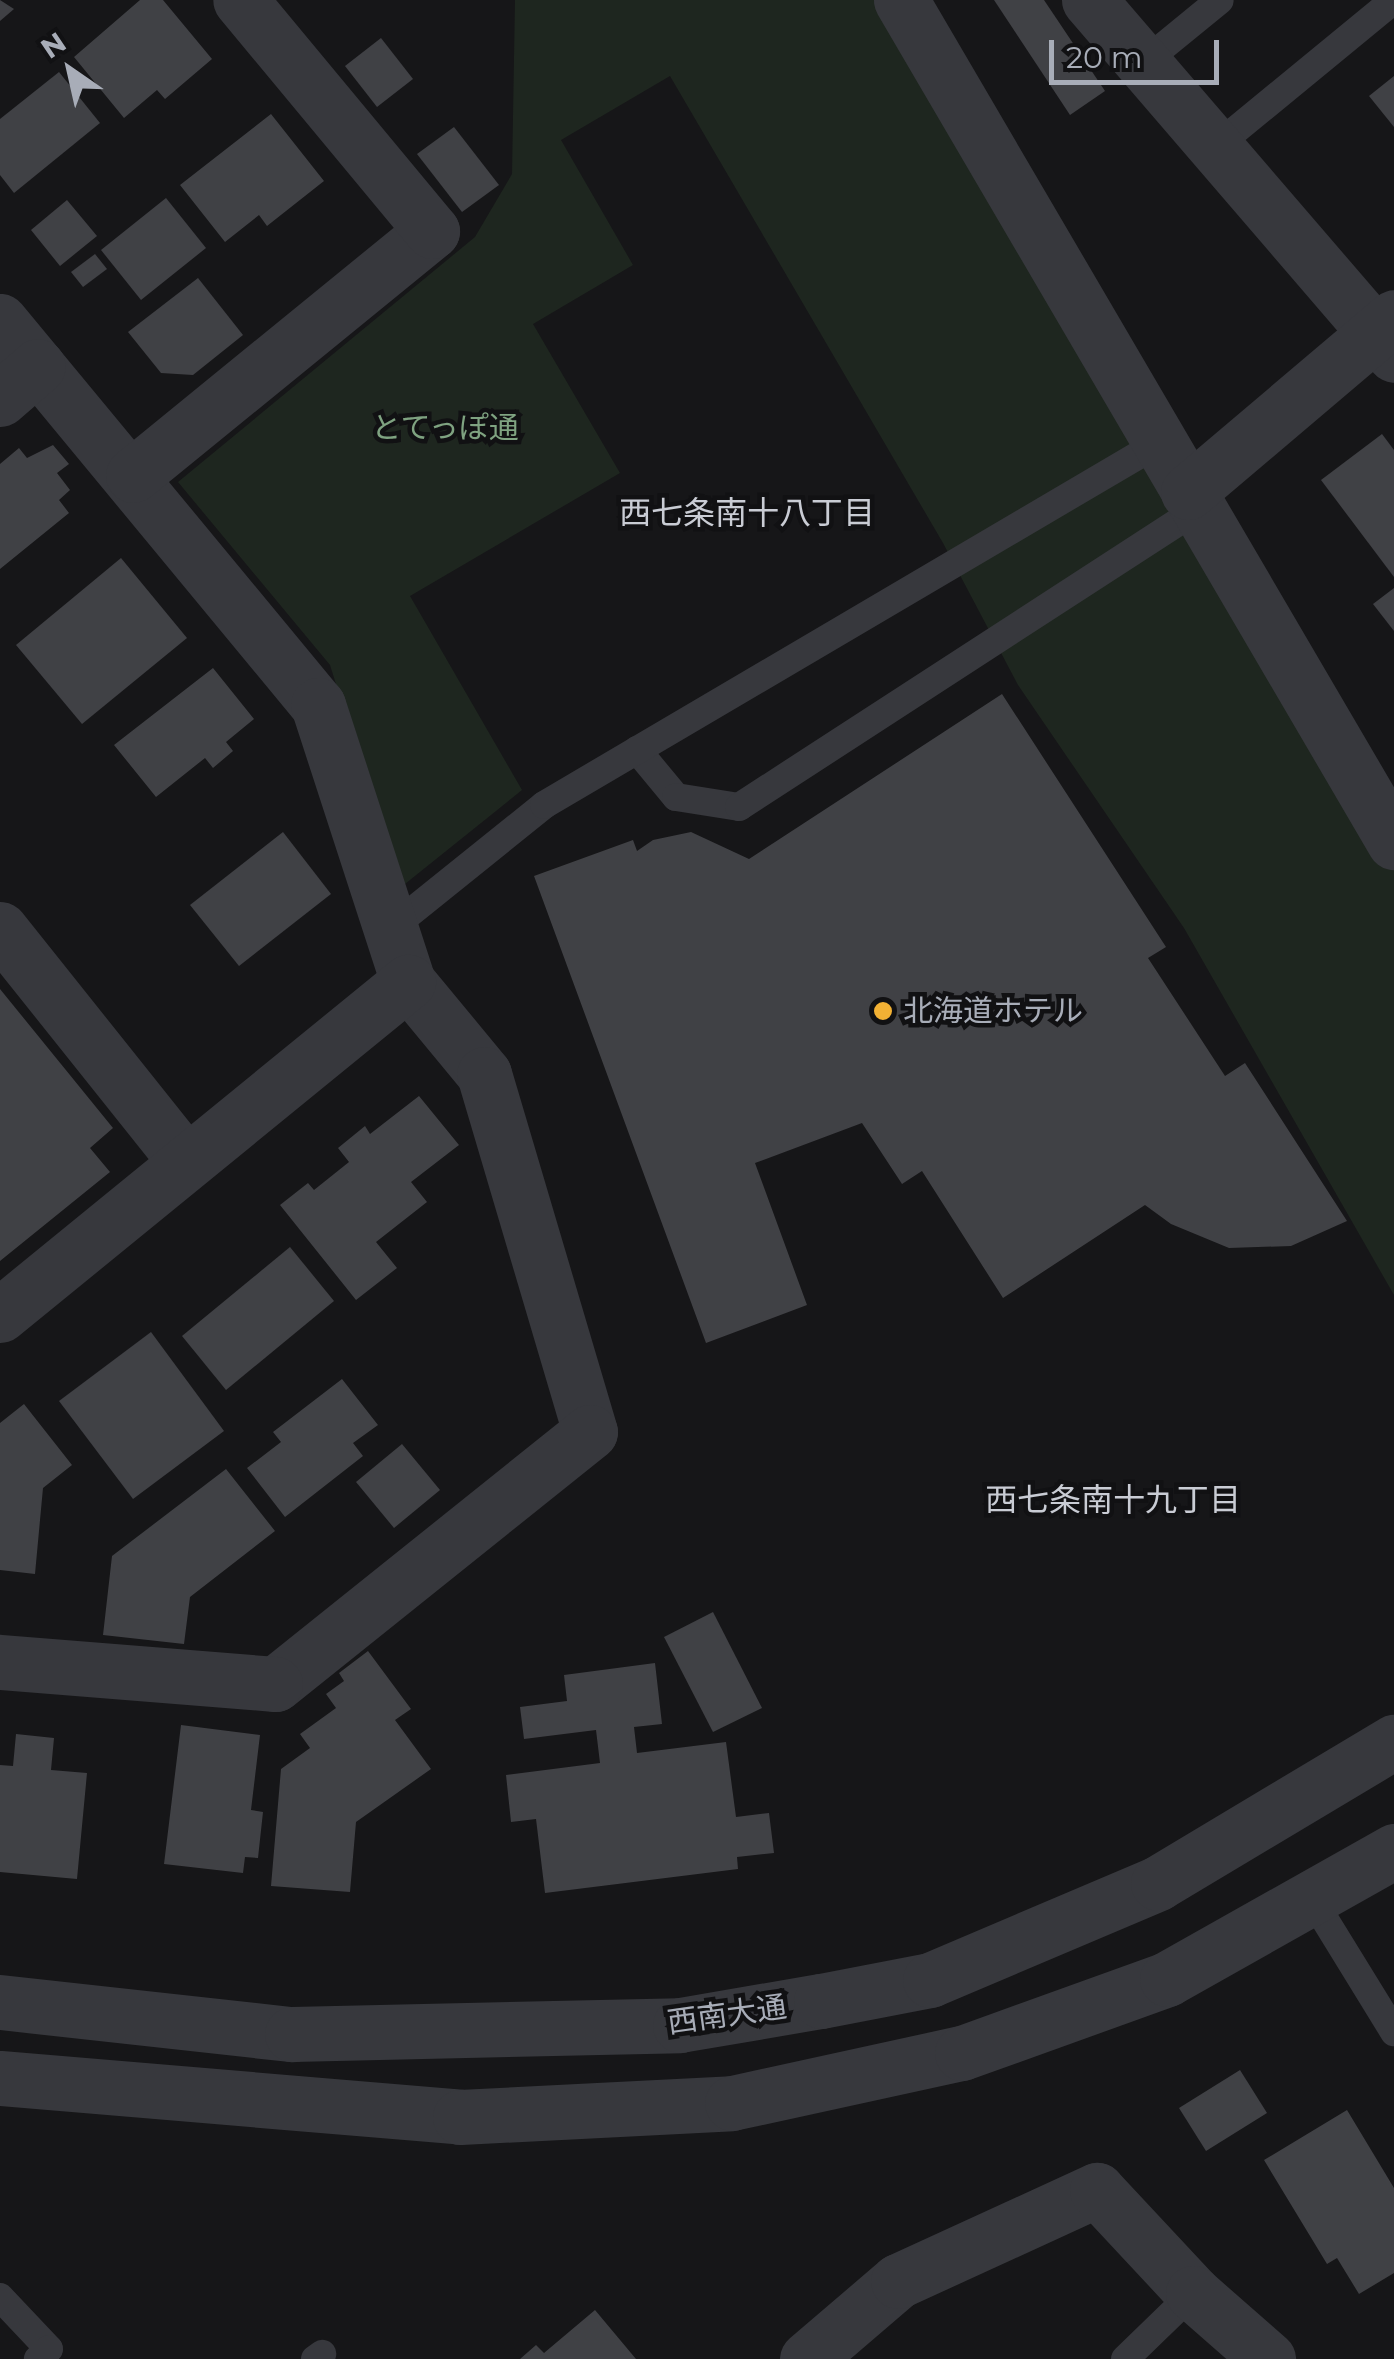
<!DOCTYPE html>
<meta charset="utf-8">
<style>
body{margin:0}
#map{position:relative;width:1394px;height:2359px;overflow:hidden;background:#161618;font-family:Montserrat,"Noto Sans JP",sans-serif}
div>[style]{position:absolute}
.green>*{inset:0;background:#1e261f}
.building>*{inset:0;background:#404145}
.service>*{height:28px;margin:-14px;padding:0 14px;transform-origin:14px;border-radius:14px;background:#37383d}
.minor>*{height:55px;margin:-27.5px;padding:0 27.5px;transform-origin:27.5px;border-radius:27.5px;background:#37383d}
.tertiary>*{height:55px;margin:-27.5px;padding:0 27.5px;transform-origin:27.5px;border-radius:27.5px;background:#37383d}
.dots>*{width:28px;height:28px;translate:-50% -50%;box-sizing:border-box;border:5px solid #111113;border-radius:50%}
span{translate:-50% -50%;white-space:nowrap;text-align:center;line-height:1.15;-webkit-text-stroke:9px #111113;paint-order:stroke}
.park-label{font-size:30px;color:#7fa381}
.poi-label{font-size:30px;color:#a8adb8}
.left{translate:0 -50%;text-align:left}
.street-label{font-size:30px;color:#a8adb8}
.neighbourhood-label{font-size:32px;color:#c9ccd4}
.north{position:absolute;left:20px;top:20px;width:100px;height:100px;-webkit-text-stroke:8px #111113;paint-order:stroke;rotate:326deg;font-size:28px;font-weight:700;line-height:40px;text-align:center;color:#a8adb8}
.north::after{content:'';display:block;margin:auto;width:35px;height:45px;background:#a8adb8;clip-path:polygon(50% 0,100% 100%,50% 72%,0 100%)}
.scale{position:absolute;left:1049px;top:40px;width:170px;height:45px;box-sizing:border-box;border:5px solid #a8adb8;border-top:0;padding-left:12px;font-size:30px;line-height:35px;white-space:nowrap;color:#a8adb8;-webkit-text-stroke:8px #111113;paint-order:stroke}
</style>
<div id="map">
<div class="green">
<i style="clip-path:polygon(515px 0,901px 0,1394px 842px,1394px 1295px,1184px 928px,1018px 685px,943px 543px,670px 76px,561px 140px,633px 265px,533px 324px,620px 473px,410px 596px,522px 790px,400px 888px,330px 665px,178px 482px,475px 237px,512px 174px)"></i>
</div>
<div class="building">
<i style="clip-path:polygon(0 0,14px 9px,0 21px)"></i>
<i style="clip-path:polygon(140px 0,163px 0,212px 59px,165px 99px,157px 90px,124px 118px,74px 57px)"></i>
<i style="clip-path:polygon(994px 0,1044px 0,1105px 91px,1070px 115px)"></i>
<i style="clip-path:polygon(381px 38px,413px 79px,377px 107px,345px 66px)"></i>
<i style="clip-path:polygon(59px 72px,100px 123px,14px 193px,0 175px,0 119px)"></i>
<i style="clip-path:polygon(1394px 76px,1394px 127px,1369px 96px)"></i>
<i style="clip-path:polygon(271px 114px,324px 181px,267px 226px,259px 215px,225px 242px,180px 185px)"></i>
<i style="clip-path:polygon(454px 127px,499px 185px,462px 212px,417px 154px)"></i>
<i style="clip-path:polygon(166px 198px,206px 248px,141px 300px,101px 250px)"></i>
<i style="clip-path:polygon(67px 200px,97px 236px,60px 266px,31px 230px)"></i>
<i style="clip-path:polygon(95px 254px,107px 269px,83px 287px,71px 272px)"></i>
<i style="clip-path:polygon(198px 278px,243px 335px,193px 375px,161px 373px,128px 332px)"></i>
<i style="clip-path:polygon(1382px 434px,1394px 450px,1394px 577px,1321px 480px)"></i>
<i style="clip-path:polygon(53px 445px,69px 464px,57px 473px,70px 490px,59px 500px,69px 513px,0 569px,0 464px,19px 448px,27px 458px)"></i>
<i style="clip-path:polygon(121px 558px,187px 638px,82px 724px,16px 645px)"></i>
<i style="clip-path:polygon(1394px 588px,1394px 631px,1373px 604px)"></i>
<i style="clip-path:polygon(213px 668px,254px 719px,226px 742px,233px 751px,213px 768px,205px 758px,156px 797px,114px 745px)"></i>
<i style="clip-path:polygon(1002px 694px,1166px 947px,1148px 958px,1225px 1076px,1245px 1063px,1347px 1221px,1291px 1246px,1229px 1248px,1171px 1224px,1145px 1205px,1003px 1298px,922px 1171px,902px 1184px,862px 1123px,755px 1163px,807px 1305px,706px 1343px,534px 876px,633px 840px,637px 851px,653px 840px,691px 832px,749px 859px)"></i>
<i style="clip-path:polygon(283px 832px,331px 894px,239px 966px,190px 905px)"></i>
<i style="clip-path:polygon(0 989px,113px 1128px,90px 1148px,110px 1172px,0 1261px)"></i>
<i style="clip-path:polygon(419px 1096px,459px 1145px,411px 1182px,427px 1202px,376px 1242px,397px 1268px,356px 1300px,280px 1205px,308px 1183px,314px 1190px,349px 1162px,338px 1148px,365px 1126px,370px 1134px)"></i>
<i style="clip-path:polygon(290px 1247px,334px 1301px,226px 1390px,182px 1336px)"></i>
<i style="clip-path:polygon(151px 1332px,224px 1431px,133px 1499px,59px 1401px)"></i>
<i style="clip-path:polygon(342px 1379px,378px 1425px,353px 1443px,363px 1456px,285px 1517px,247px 1468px,281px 1442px,273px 1432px)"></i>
<i style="clip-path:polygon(24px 1404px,72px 1465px,43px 1488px,35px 1574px,0 1570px,0 1423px)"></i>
<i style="clip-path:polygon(402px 1444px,440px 1490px,394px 1528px,356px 1482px)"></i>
<i style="clip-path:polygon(226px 1469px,275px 1531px,190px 1597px,184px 1644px,103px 1635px,112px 1556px)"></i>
<i style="clip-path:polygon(713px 1612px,762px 1708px,713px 1732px,664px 1637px)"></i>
<i style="clip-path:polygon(368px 1651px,411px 1709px,395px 1720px,431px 1769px,356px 1822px,350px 1892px,271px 1886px,281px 1769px,310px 1748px,300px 1734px,336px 1708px,326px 1694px,344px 1681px,339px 1673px)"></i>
<i style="clip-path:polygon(655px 1663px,662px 1724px,634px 1727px,637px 1753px,726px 1742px,736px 1817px,769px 1813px,774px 1853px,737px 1857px,738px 1869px,545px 1893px,536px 1819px,511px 1822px,506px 1775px,600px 1763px,596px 1730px,524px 1739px,520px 1707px,567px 1701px,564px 1675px)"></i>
<i style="clip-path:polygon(181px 1725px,260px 1735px,251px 1810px,263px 1812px,258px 1858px,245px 1857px,243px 1873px,164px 1864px)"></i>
<i style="clip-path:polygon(16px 1734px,54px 1738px,51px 1770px,87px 1773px,77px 1879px,0 1872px,0 1765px,13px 1766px)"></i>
<i style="clip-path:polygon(1240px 2070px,1267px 2113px,1206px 2151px,1179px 2108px)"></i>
<i style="clip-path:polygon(1347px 2110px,1394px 2188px,1394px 2273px,1359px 2294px,1337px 2258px,1327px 2264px,1264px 2160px)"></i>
<i style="clip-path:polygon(595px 2310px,636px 2359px,520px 2359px,536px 2345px,544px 2353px)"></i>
</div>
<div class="service">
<i style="left:1143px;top:63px;width:99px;rotate:-39.3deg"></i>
<i style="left:1215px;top:147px;width:232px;rotate:-39.4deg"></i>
<i style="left:637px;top:750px;width:61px;rotate:50.3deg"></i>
<i style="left:676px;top:797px;width:64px;rotate:9deg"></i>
<i style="left:739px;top:807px;width:547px;rotate:-32.99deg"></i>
<i style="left:390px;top:929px;width:198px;rotate:-38.8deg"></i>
<i style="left:544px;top:805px;width:714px;rotate:-30.48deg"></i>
<i style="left:1314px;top:1902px;width:153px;rotate:58.4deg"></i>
<i style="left:0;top:2297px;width:71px;rotate:46.7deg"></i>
<i style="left:49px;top:2349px;width:15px;rotate:138deg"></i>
<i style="left:315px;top:2359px;width:9px;rotate:-36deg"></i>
<i style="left:1125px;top:2359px;width:95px;rotate:-44.1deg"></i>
</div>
<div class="minor">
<i style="left:901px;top:0;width:976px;rotate:59.65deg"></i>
<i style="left:1089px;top:0;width:468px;rotate:49.3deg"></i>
<i style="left:0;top:321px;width:499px;rotate:50.4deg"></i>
<i style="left:318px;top:705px;width:291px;rotate:72deg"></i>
<i style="left:408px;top:982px;width:119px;rotate:50.4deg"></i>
<i style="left:484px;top:1074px;width:373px;rotate:73.5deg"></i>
<i style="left:590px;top:1432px;width:403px;rotate:141.3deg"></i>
<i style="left:275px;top:1684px;width:276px;rotate:-175.4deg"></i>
<i style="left:0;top:399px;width:50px;rotate:-41deg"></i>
<i style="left:133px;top:475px;width:386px;rotate:-39.2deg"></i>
<i style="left:432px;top:231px;width:300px;rotate:-129.7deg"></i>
<i style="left:1188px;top:492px;width:270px;rotate:-40.3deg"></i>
<i style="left:0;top:929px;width:297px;rotate:51.4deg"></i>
<i style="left:0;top:1315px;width:527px;rotate:-39.22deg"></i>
<i style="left:807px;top:2359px;width:120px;rotate:-40.6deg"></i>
<i style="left:898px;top:2281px;width:219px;rotate:-24.6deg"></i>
<i style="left:1097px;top:2190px;width:141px;rotate:47deg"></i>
<i style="left:1193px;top:2293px;width:100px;rotate:41.3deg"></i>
</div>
<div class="tertiary">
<i style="left:0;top:2002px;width:294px;rotate:6.3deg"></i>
<i style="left:292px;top:2034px;width:388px;rotate:-1.3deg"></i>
<i style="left:680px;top:2025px;width:143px;rotate:-9.7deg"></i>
<i style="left:821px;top:2001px;width:111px;rotate:-10.9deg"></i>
<i style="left:930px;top:1980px;width:248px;rotate:-23deg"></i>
<i style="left:1158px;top:1883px;width:275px;rotate:-30.9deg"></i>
<i style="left:0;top:2078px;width:462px;rotate:4.8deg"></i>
<i style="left:460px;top:2117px;width:272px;rotate:-2.9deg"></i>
<i style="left:732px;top:2103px;width:235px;rotate:-12.3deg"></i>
<i style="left:962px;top:2053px;width:218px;rotate:-19.8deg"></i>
<i style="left:1167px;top:1979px;width:261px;rotate:-29.4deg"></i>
</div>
<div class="dots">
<i style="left:883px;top:1011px;background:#f2b134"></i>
</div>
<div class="park-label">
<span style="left:445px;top:428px">とてっぽ通</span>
</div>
<div class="poi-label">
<span class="left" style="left:903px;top:1011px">北海道ホテル</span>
</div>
<div class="street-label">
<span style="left:727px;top:2015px;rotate:-8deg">西南大通</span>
</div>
<div class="neighbourhood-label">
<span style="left:747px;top:513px">西七条南十八丁目</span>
<span style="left:1113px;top:1500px">西七条南十九丁目</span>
</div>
<div class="north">N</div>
<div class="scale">20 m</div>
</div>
